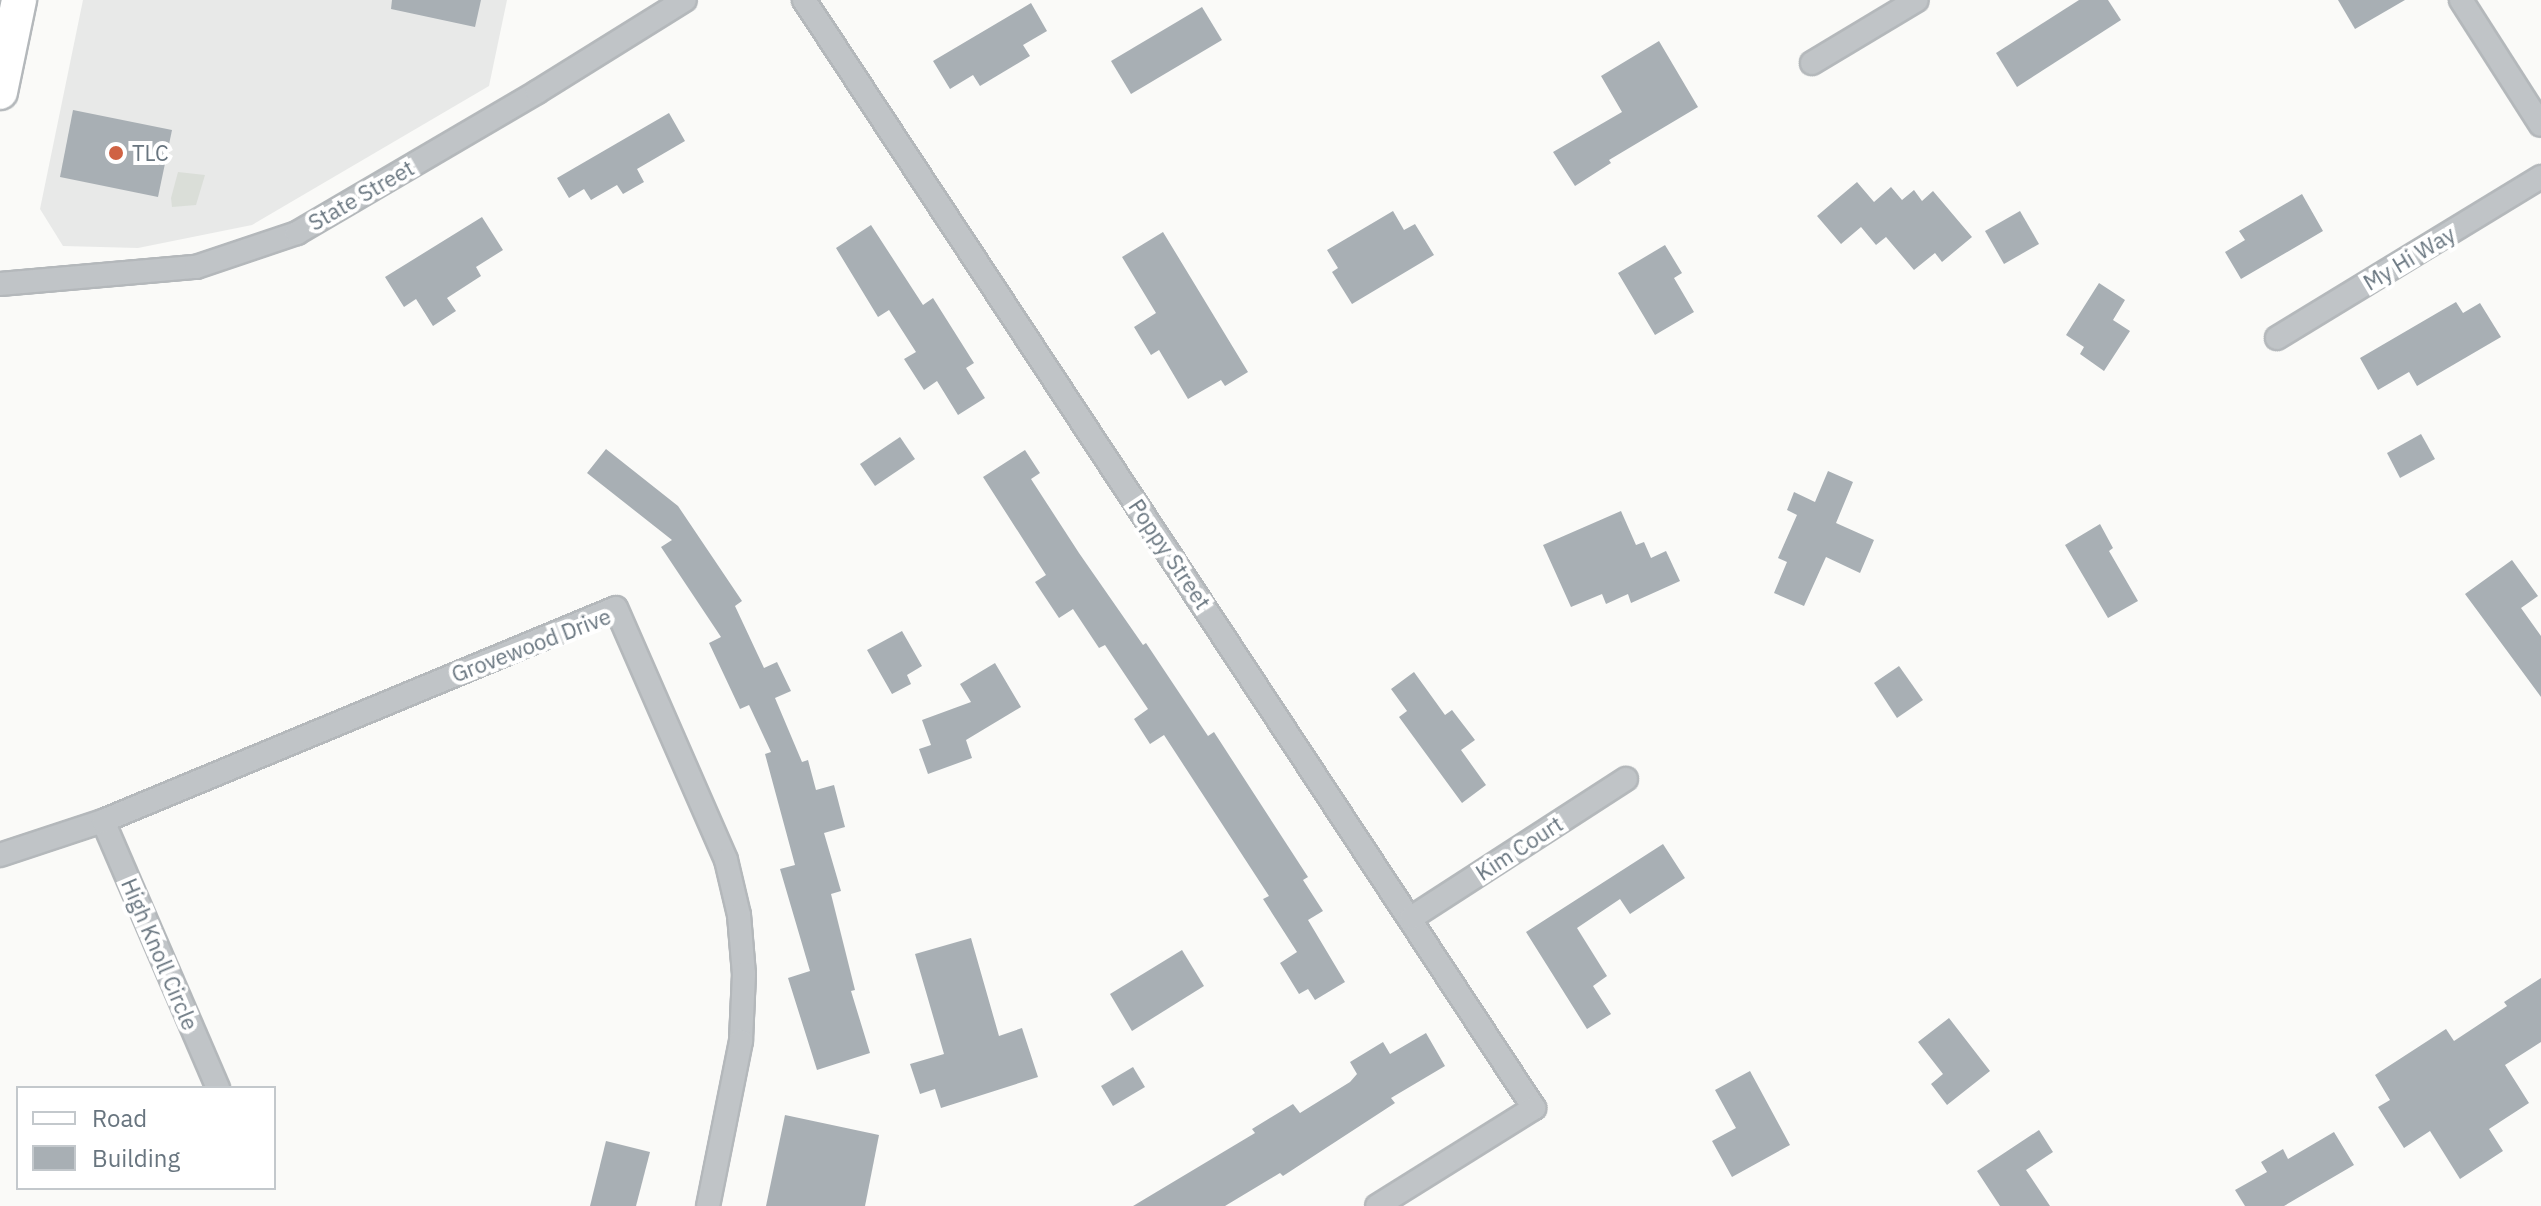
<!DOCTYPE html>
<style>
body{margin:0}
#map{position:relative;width:2541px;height:1206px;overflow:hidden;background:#fafaf8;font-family:"IBM Plex Sans",sans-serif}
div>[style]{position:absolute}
.built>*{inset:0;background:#e8e9e8}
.green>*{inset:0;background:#daded8}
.building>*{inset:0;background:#a8afb4}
.roads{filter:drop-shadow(2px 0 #b4b8bb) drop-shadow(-2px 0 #b4b8bb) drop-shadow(0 2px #b4b8bb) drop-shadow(0 -2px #b4b8bb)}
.street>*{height:22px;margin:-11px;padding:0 11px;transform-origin:11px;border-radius:11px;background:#c0c4c7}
.primary>*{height:34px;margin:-17px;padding:0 17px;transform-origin:17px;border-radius:17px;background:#fff}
.dots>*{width:22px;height:22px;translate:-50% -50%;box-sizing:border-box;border:4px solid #fff;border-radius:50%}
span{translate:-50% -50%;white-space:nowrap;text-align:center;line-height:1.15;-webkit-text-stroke:8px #fff;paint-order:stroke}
.poi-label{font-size:22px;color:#68757f}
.left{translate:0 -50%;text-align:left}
.street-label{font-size:22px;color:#68757f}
.legend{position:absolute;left:16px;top:1086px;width:260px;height:104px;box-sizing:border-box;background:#fff;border:2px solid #c3c8cc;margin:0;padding:10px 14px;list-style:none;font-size:24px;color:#68757f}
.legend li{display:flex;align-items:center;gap:16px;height:40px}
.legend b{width:40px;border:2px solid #c3c8cc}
</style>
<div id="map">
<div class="built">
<i style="clip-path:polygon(83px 0,507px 0,489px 86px,252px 225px,138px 248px,63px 246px,40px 209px)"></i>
</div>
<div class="green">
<i style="clip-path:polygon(178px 172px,205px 175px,196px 205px,172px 207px,171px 198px)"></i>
</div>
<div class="building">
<i style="clip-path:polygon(392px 0,481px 0,475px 27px,391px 9px)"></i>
<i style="clip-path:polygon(2079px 0,2108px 0,2121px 20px,2017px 87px,1996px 53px)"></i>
<i style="clip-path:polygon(2338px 0,2405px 0,2355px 29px)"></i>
<i style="clip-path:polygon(1031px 3px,1047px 31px,1023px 45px,1030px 56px,980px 86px,973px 75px,950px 89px,933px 61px)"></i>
<i style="clip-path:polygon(1202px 7px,1222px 40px,1131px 94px,1111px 61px)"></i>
<i style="clip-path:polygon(1659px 41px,1698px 107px,1609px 160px,1611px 163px,1575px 186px,1553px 152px,1622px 112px,1601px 76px)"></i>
<i style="clip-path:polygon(73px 110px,172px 130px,158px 197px,60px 177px)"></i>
<i style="clip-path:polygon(669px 113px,685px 141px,637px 169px,644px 182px,623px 194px,617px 185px,591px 200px,584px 189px,569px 198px,557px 178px)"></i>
<i style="clip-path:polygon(1857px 182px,1874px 202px,1891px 187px,1902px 200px,1914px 190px,1922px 201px,1933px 191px,1972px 237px,1942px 262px,1935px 253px,1914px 270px,1886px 237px,1876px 245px,1861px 227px,1841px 244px,1817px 216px)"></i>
<i style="clip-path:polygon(2302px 194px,2323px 231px,2241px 279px,2225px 252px,2245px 240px,2239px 231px)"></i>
<i style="clip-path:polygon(1393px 211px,1404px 230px,1415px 224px,1434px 255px,1352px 304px,1332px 272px,1338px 268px,1327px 250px)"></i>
<i style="clip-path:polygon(2020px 211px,2039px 244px,2004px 264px,1985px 231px)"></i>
<i style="clip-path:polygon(482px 217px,503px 250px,476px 267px,481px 276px,447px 298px,456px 311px,433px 326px,416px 299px,404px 307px,385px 277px)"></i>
<i style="clip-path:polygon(871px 225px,923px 305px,933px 298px,974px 363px,966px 368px,985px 398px,958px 415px,937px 381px,924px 390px,904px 359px,916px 352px,889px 310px,878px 317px,836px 248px)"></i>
<i style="clip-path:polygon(1163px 232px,1248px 372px,1225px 386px,1221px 380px,1188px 399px,1159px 350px,1151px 355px,1134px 327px,1156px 313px,1122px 257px)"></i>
<i style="clip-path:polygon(1665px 245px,1682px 273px,1674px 278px,1694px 312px,1655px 335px,1618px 273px)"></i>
<i style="clip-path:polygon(2099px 283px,2125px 300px,2113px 320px,2130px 331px,2104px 371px,2080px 354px,2084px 347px,2066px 335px)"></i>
<i style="clip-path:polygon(2456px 302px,2463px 313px,2480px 303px,2501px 337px,2417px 386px,2409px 372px,2378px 390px,2360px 358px)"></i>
<i style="clip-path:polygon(2421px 434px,2435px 459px,2400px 478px,2387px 453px)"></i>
<i style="clip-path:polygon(900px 437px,915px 459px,875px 486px,860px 464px)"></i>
<i style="clip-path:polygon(606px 449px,678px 506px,742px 601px,735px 606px,764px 668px,777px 662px,791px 691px,775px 698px,802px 762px,808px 760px,816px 790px,834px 785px,845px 827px,824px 833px,841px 891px,831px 894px,855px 990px,851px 991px,870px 1053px,817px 1070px,788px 978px,810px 971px,780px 869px,795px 865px,765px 754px,771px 752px,749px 705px,740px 709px,709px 643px,721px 637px,661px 547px,672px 540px,587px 473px)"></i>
<i style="clip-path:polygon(1025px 450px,1040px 473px,1031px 479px,1079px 553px,1143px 645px,1146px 643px,1208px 736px,1214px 732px,1308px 877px,1303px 880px,1323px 911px,1308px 920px,1345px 982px,1315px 1000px,1308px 989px,1299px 994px,1280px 963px,1297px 952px,1263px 899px,1269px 896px,1164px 735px,1150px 744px,1134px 719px,1148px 709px,1105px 645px,1099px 648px,1073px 609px,1059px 618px,1035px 582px,1046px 575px,983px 477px)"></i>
<i style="clip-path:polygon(1828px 471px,1853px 482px,1836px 523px,1874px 540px,1860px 573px,1826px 557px,1804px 606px,1774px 593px,1787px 562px,1778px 558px,1797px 515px,1787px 510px,1794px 492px,1815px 502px)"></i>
<i style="clip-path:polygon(1621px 511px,1636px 545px,1644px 542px,1651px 558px,1666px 551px,1680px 581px,1631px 603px,1628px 594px,1606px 604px,1602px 594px,1571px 607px,1543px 545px)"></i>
<i style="clip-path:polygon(2100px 524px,2113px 548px,2109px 551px,2138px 601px,2108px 618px,2065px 545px)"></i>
<i style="clip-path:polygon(2512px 560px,2538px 596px,2521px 608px,2541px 636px,2541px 697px,2465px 594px)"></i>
<i style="clip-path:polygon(902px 631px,922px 666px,907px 675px,911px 684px,892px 694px,867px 650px)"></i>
<i style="clip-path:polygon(995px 663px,1021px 707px,966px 740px,972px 758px,928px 774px,919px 749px,931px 745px,922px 720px,971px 702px,960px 684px)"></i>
<i style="clip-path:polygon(1899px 666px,1923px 700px,1897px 718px,1874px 683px)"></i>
<i style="clip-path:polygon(1414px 672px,1445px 715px,1452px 710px,1475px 740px,1461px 750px,1486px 785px,1462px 803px,1399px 717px,1407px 711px,1391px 689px)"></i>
<i style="clip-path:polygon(1663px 844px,1685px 878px,1630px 914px,1620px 899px,1577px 928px,1607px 976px,1593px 986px,1611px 1014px,1587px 1029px,1526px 932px)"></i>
<i style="clip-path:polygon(971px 938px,999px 1036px,1022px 1028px,1038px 1077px,941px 1108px,935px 1089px,920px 1094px,910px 1064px,944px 1054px,915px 954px)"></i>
<i style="clip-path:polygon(1182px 950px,1204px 986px,1132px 1031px,1110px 994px)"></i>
<i style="clip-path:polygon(2541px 978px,2541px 1042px,2505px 1065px,2529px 1103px,2489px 1129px,2503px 1151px,2460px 1179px,2430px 1131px,2404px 1148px,2378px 1107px,2390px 1100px,2375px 1075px,2446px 1029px,2454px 1041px,2507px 1006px,2504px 1002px)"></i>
<i style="clip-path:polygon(1949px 1018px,1990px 1071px,1947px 1105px,1931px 1084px,1943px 1074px,1918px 1042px)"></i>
<i style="clip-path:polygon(1426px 1033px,1445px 1066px,1391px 1098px,1395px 1103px,1283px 1176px,1280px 1173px,1225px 1206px,1133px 1206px,1255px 1133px,1252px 1129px,1293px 1104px,1300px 1113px,1350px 1082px,1357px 1074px,1350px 1062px,1383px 1042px,1390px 1054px)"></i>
<i style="clip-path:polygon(1133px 1067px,1145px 1087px,1113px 1106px,1101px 1086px)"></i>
<i style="clip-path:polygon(1750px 1071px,1790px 1145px,1732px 1177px,1712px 1141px,1736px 1128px,1715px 1090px)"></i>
<i style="clip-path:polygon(785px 1115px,879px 1135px,865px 1206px,766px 1206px)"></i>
<i style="clip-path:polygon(2039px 1130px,2053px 1152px,2026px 1170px,2050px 1206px,2000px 1206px,1977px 1171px)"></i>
<i style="clip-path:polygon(2334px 1132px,2354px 1165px,2284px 1206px,2245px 1206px,2235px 1190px,2267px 1172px,2261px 1162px,2283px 1149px,2288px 1159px)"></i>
<i style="clip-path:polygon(606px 1141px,650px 1152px,636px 1206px,590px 1206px)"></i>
</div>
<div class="roads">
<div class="street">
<i style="left:804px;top:0;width:1327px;rotate:56.62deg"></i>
<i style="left:1534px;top:1108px;width:185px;rotate:148deg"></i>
<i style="left:2461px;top:0;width:148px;rotate:57.4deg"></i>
<i style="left:1812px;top:63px;width:122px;rotate:-31deg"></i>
<i style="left:0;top:284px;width:197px;rotate:-5deg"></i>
<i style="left:196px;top:267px;width:107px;rotate:-18.6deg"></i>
<i style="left:297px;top:233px;width:278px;rotate:-30.4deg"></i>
<i style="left:537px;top:92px;width:174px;rotate:-31.9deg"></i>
<i style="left:2277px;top:338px;width:309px;rotate:-31.4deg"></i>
<i style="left:103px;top:821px;width:291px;rotate:66.7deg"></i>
<i style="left:0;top:855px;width:108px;rotate:-18.3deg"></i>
<i style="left:103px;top:821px;width:555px;rotate:-22.55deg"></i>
<i style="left:616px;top:608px;width:275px;rotate:66.4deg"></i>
<i style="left:726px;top:860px;width:57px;rotate:76.7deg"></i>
<i style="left:739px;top:915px;width:59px;rotate:85.2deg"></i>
<i style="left:744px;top:974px;width:67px;rotate:92.6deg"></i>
<i style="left:741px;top:1041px;width:168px;rotate:101.3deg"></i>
<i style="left:1411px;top:918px;width:256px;rotate:-32.9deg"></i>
</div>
<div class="primary">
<i style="left:0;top:92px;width:94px;rotate:-78.3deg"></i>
</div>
</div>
<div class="dots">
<i style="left:116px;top:153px;background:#cf6243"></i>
</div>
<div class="poi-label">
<span class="left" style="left:132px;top:153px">TLC</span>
</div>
<div class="street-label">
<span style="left:361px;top:195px;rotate:-30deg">State Street</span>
<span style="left:2409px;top:258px;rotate:-31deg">My Hi Way</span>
<span style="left:1170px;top:554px;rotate:56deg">Poppy Street</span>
<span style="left:531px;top:645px;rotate:-21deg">Grovewood Drive</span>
<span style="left:1519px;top:848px;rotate:-33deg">Kim Court</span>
<span style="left:160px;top:954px;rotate:67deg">High Knoll Circle</span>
</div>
<ul class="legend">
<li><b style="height:10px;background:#fff"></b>Road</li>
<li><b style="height:22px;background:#a8afb4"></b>Building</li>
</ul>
</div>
